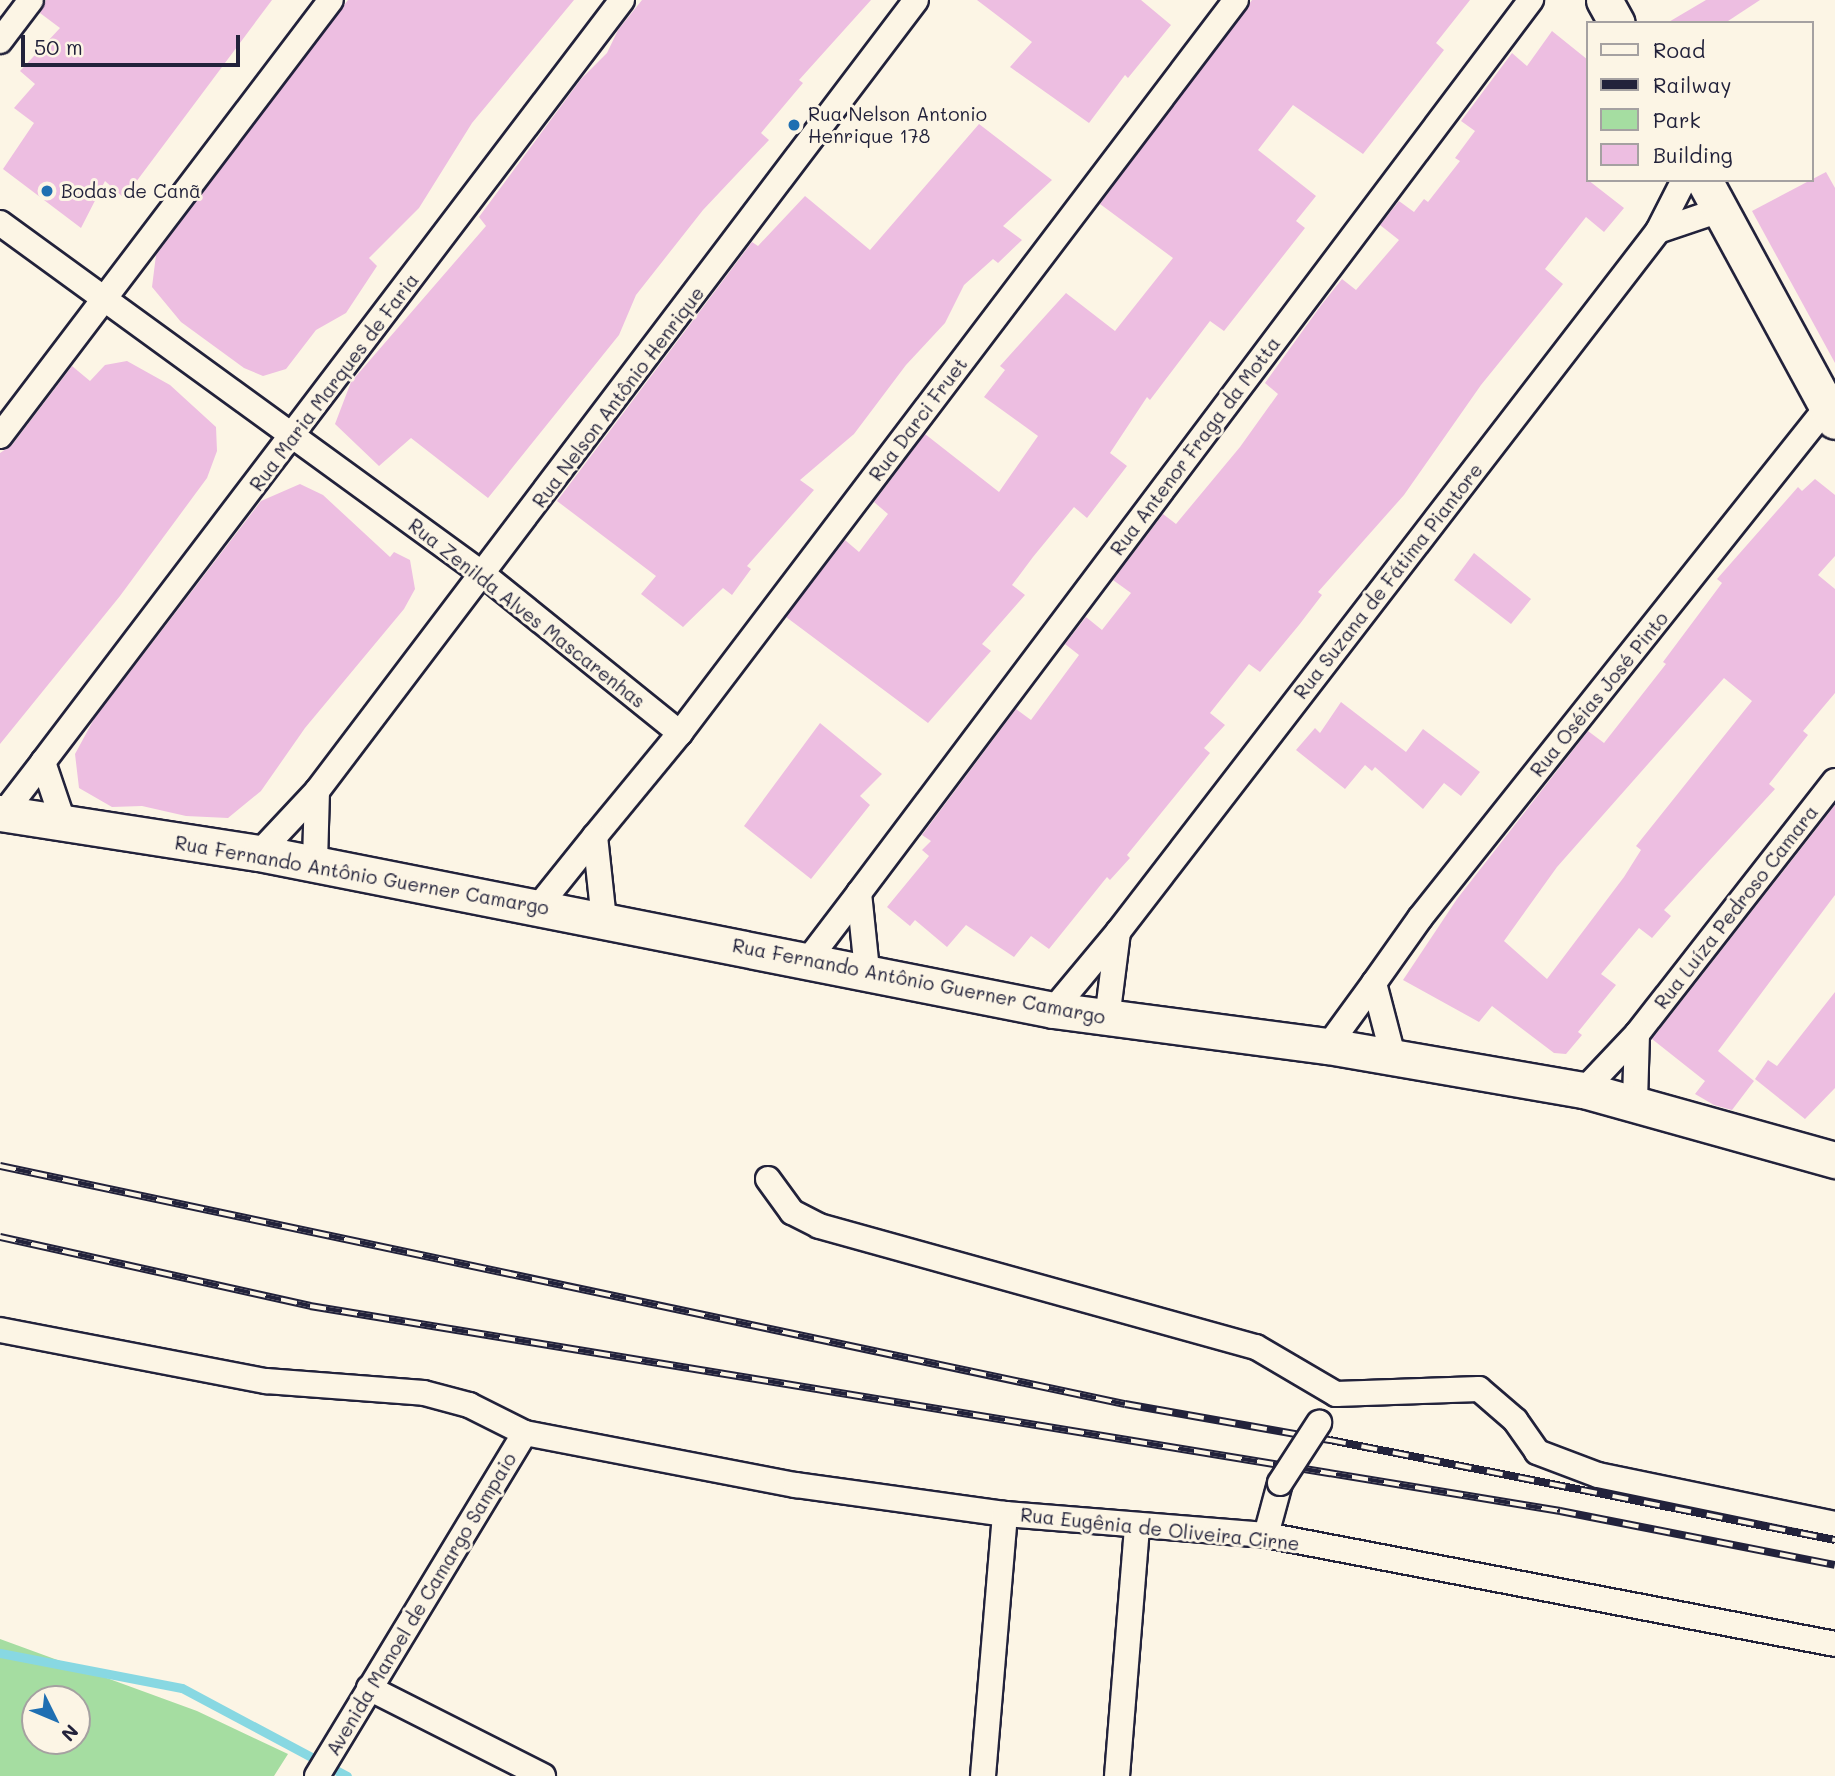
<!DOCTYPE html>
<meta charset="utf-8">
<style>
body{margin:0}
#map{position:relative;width:1835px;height:1776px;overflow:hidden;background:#fcf5e5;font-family:Mali,sans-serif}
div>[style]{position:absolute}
.green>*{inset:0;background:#a5dda1}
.stream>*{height:9px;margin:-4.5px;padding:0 4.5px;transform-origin:4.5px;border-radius:4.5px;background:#88d8e2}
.building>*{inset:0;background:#edbee1}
.roads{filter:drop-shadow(2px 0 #22223b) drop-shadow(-2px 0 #22223b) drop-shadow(0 2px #22223b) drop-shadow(0 -2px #22223b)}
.street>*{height:24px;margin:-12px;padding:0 12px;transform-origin:12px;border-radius:12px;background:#fcf5e5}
.secondary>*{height:35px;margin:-17.5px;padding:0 17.5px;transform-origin:17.5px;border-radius:17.5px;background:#fcf5e5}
.rail>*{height:8px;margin-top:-4px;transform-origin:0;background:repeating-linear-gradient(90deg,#fcf5e5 0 16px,#22223b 0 32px);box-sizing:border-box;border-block:2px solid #22223b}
.bridges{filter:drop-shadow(2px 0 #22223b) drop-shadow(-2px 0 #22223b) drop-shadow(0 2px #22223b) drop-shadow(0 -2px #22223b)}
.street-bridge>*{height:24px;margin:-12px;padding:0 12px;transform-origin:12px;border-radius:12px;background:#fcf5e5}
.dots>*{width:19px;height:19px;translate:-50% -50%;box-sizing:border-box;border:4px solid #fcf5e5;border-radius:50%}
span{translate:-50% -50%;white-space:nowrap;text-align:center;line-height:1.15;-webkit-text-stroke:6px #fcf5e5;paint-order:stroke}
.poi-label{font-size:19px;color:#22223b}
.left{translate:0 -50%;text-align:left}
.street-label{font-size:19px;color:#22223b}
.legend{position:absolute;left:1586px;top:21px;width:228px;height:161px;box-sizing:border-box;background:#fcf5e5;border:2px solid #a5a1a1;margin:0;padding:9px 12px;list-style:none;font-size:21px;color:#22223b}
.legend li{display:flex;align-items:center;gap:14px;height:35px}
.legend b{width:35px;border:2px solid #a5a1a1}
.north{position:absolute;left:21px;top:1685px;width:70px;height:70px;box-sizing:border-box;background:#fcf5e5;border:2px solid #a5a1a1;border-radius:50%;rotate:133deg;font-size:19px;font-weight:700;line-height:28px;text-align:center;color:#22223b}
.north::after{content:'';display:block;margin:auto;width:24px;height:32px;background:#1f6fb2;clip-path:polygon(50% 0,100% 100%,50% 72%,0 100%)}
.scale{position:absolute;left:21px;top:35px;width:219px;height:32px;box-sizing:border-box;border:4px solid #22223b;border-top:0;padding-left:9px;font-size:21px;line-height:24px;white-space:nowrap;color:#22223b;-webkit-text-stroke:5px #fcf5e5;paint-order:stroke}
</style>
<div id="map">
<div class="green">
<i style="clip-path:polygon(evenodd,0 1639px,197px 1711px,288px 1754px,274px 1776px,0 1776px,0 1639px,35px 1699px,77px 1699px,77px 1741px,35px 1741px,35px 1699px)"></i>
</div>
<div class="stream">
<i style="left:0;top:1653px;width:185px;rotate:10.9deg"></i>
<i style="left:182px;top:1688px;width:187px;rotate:28.1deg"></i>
</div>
<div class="building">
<i style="clip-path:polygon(46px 0,272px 0,124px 198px,105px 181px,81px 228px,3px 169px,34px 123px,14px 108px,35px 84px,20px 71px,60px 28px,40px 13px)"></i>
<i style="clip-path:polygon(348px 0,574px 0,472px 123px,419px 208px,369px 258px,377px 266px,346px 313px,316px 330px,286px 369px,263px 376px,244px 368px,181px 322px,152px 287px,156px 255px)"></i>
<i style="clip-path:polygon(642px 0,871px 0,799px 80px,803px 83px,761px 133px,769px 140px,703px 210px,636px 295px,619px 335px,488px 498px,411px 438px,379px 466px,335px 424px,351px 382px,486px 226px,479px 217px,581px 79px,607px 53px,618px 30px)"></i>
<i style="clip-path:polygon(977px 0,1141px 0,1171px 25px,1128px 78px,1125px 75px,1089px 123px,1010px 67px,1032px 42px)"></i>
<i style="clip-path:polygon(1252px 0,1470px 0,1436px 43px,1444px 50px,1363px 154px,1293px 105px,1258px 150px,1316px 196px,1296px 221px,1305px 228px,1224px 331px,1210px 321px,1150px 400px,1147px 397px,1110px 453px,1127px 466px,1087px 518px,1074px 507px,1033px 557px,1012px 585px,1025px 595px,982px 644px,991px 651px,928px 723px,786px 617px,845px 540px,859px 552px,888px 514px,874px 502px,925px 434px,999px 492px,1038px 436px,984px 397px,1005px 370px,1000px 366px,1066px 293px,1115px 331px,1173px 258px,1100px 204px)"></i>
<i style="clip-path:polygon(1706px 0,1760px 0,1725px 23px,1667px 23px)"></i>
<i style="clip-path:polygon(1552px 31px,1588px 60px,1588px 180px,1624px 208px,1604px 232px,1586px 217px,1545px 269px,1563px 284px,1481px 385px,1404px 495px,1318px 592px,1322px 595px,1299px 625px,1260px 672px,1249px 664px,1210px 713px,1225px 725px,1204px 748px,1210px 753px,1127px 855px,1130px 858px,1110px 880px,1107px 877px,1049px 949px,1031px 936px,1014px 957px,966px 925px,947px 947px,915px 920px,910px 926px,887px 907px,929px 856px,922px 850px,931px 841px,922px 835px,1016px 709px,1031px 720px,1079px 655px,1065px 644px,1086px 617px,1102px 630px,1131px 593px,1113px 580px,1163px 514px,1176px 524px,1240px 447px,1278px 394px,1265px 383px,1322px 304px,1342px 279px,1356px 290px,1399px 240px,1380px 225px,1391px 211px,1399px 201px,1414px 212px,1424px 199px,1428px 202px,1460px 161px,1455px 158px,1475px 131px,1461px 121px,1512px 53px,1527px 66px)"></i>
<i style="clip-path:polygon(979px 124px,1052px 180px,1003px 226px,1022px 240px,998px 263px,993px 259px,964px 285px,945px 323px,906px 365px,854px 434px,800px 480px,814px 490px,747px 566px,751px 569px,732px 595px,723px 588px,683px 627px,641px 594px,656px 576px,557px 501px,752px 242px,758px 246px,805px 196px,870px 250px)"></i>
<i style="clip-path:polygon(1826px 172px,1835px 188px,1835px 363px,1752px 211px)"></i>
<i style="clip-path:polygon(127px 361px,170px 385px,216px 427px,217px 451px,207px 478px,120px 596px,0 744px,0 453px,12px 445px,72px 366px,90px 381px,105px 365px)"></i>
<i style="clip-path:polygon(evenodd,1815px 479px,1835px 495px,1835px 556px,1818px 575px,1835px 589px,1835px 693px,1803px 731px,1808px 735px,1769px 784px,1775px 789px,1664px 910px,1671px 916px,1652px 938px,1639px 928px,1601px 974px,1616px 985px,1578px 1032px,1582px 1035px,1566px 1054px,1554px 1053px,1492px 1006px,1479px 1022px,1403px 980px,1457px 899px,1588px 731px,1604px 743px,1666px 664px,1663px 662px,1722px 583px,1717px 579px,1798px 487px,1802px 491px,1815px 479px,1724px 678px,1752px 701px,1636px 846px,1641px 850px,1624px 877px,1547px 979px,1504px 941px,1557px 867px,1724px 678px)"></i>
<i style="clip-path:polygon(300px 484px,323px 495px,390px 557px,394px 552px,410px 560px,415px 589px,404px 609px,305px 728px,261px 791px,228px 818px,186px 816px,142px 806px,112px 807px,79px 788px,75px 754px,94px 719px,261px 501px)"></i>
<i style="clip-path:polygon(1474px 553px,1531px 599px,1511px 624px,1454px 580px)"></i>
<i style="clip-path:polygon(1341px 702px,1406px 752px,1423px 729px,1480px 772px,1461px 796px,1444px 783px,1423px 809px,1375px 767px,1372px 771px,1365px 765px,1345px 789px,1296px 750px,1315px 728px,1320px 733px)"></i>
<i style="clip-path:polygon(820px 723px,882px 774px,860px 796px,870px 805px,811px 879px,744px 826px)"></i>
<i style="clip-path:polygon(1835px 805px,1835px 895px,1718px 1051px,1754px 1081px,1732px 1110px,1714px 1105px,1695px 1094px,1705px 1081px,1652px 1039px)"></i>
<i style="clip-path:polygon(1835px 992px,1835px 1088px,1805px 1119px,1755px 1079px,1768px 1060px,1777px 1066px)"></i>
</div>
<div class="roads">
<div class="street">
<i style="left:0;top:41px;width:51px;rotate:-52.9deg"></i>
<i style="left:1684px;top:180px;width:57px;rotate:117deg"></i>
<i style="left:1658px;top:231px;width:65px;rotate:-18.7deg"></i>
<i style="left:0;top:223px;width:598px;rotate:36.03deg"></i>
<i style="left:484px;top:575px;width:252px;rotate:38.9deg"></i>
<i style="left:0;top:436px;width:547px;rotate:-52.8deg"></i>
<i style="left:43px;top:762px;width:957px;rotate:-52.77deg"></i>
<i style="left:317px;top:791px;width:992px;rotate:-52.86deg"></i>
<i style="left:3px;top:814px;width:66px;rotate:-52.4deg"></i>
<i style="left:43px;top:762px;width:65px;rotate:71.3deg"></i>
<i style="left:595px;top:836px;width:134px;rotate:-50.5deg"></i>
<i style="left:680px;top:733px;width:920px;rotate:-52.82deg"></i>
<i style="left:259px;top:853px;width:85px;rotate:-46.9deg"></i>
<i style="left:317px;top:791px;width:73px;rotate:91.6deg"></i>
<i style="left:859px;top:893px;width:1118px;rotate:-53.04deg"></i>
<i style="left:538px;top:907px;width:91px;rotate:-51.2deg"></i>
<i style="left:595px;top:836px;width:84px;rotate:83.9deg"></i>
<i style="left:1118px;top:932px;width:885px;rotate:-52.39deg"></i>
<i style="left:808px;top:960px;width:84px;rotate:-52.7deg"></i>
<i style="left:859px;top:893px;width:78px;rotate:84.1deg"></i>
<i style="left:1374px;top:983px;width:80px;rotate:-54.7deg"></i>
<i style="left:1420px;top:918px;width:653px;rotate:-51.46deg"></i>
<i style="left:1053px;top:1010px;width:102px;rotate:-50.2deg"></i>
<i style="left:1118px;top:932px;width:88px;rotate:97.2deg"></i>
<i style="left:1637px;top:1034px;width:321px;rotate:-52deg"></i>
<i style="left:1328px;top:1046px;width:78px;rotate:-53.9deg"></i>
<i style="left:1374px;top:983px;width:75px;rotate:75.4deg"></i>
<i style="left:1584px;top:1090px;width:77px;rotate:-46.6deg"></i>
<i style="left:1637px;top:1034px;width:67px;rotate:91.7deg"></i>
<i style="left:768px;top:1179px;width:41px;rotate:54deg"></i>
<i style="left:792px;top:1212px;width:30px;rotate:27deg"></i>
<i style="left:819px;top:1226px;width:453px;rotate:15.5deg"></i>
<i style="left:1256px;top:1347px;width:93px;rotate:30.4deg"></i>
<i style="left:1336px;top:1394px;width:143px;rotate:-2deg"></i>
<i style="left:1479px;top:1389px;width:48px;rotate:40.7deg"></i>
<i style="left:1515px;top:1420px;width:39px;rotate:55deg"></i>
<i style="left:1537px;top:1452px;width:65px;rotate:20.7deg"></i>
<i style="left:1598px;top:1475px;width:242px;rotate:11.7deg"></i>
<i style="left:0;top:1330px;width:271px;rotate:10.9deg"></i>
<i style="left:266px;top:1381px;width:158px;rotate:4.3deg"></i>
<i style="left:424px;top:1393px;width:47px;rotate:14.9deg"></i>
<i style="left:469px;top:1405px;width:63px;rotate:26.6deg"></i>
<i style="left:525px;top:1433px;width:276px;rotate:10.9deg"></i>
<i style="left:796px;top:1485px;width:211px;rotate:7.9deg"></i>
<i style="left:1005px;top:1514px;width:262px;rotate:4.6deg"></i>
<i style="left:1266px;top:1535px;width:579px;rotate:10.84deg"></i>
<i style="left:1266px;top:1535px;width:54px;rotate:-74.9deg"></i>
<i style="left:369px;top:1688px;width:195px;rotate:26.8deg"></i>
<i style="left:317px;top:1776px;width:401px;rotate:-58.8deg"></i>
<i style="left:983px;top:1776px;width:263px;rotate:-85.2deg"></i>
<i style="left:1117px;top:1776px;width:251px;rotate:-85.4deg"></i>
</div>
<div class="secondary">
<i style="left:1604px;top:0;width:26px;rotate:61deg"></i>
<i style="left:1704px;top:180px;width:274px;rotate:61.5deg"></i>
<i style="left:0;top:813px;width:262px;rotate:8.8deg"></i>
<i style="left:259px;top:853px;width:809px;rotate:11.18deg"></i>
<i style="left:1053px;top:1010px;width:277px;rotate:7.5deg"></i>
<i style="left:1328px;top:1046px;width:260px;rotate:9.8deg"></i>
<i style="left:1584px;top:1090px;width:261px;rotate:15.6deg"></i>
</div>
</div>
<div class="rail">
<i style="left:0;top:1166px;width:1150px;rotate:11.95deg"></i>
<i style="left:1125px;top:1404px;width:208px;rotate:10deg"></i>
<i style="left:1330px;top:1440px;width:515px;rotate:11.2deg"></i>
<i style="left:0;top:1237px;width:318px;rotate:12.5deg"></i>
<i style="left:310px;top:1306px;width:1267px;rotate:9.31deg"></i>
<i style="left:1560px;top:1511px;width:280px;rotate:11.1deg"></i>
</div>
<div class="bridges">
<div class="street-bridge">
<i style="left:1280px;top:1483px;width:72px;rotate:-57deg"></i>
</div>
</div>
<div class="dots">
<i style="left:794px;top:125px;background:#1f6fb2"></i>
<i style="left:47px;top:191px;background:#1f6fb2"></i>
</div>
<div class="poi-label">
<span class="left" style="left:808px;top:125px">Rua Nelson Antonio<br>Henrique 178</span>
<span class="left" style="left:61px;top:191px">Bodas de Canã</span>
</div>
<div class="street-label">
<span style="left:334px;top:382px;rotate:-53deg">Rua Maria Marques de Faria</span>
<span style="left:618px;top:397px;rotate:-53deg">Rua Nelson Antônio Henrique</span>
<span style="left:918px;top:419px;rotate:-53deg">Rua Darci Fruet</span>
<span style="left:1195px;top:446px;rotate:-53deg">Rua Antenor Fraga da Motta</span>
<span style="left:1388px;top:581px;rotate:-52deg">Rua Suzana de Fátima Piantore</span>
<span style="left:527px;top:613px;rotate:38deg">Rua Zenilda Alves Mascarenhas</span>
<span style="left:1599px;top:694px;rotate:-51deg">Rua Oséias José Pinto</span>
<span style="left:362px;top:875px;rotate:10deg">Rua Fernando Antônio Guerner Camargo</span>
<span style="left:1736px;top:907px;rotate:-52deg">Rua Luíza Pedroso Camara</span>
<span style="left:919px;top:981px;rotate:11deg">Rua Fernando Antônio Guerner Camargo</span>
<span style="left:1160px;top:1529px;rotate:6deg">Rua Eugênia de Oliveira Cirne</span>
<span style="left:421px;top:1604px;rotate:-59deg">Avenida Manoel de Camargo Sampaio</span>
</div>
<ul class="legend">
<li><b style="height:9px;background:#fcf5e5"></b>Road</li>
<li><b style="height:9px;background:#22223b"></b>Railway</li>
<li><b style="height:19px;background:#a5dda1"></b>Park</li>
<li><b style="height:19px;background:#edbee1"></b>Building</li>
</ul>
<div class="north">N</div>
<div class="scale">50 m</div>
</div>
